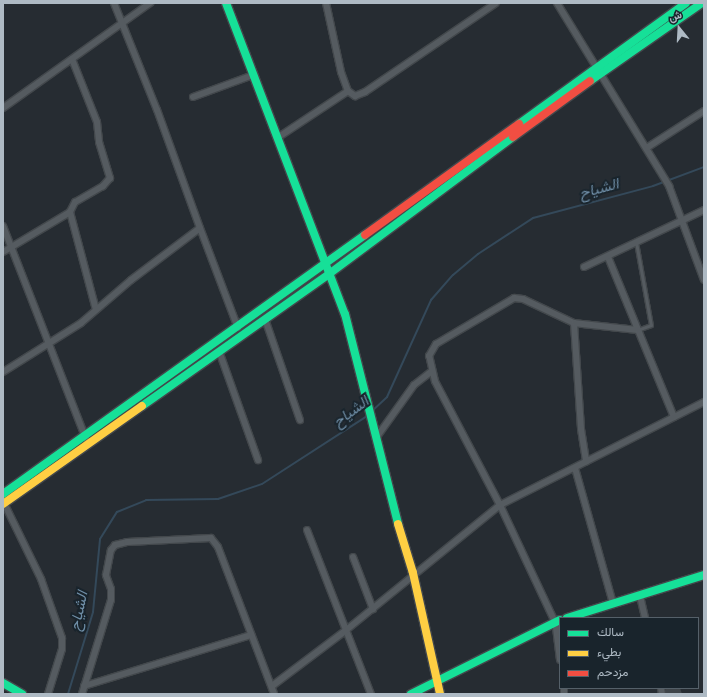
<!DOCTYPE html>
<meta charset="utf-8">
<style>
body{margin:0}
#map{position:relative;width:707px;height:697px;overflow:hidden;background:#262c32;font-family:"Fira Sans Condensed",Vazirmatn,sans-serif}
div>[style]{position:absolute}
.stream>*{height:2px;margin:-1px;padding:0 1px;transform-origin:1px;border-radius:1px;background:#34495a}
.building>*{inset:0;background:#3e4449}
.roads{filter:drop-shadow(1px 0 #43484c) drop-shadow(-1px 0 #43484c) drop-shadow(0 1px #43484c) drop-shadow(0 -1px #43484c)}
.lane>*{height:3px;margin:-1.5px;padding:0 1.5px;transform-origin:1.5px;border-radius:1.5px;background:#555b60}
.street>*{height:6px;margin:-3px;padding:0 3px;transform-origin:3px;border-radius:3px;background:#555b60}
.fast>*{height:8px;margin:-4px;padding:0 4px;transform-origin:4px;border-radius:4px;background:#16e098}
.slow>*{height:8px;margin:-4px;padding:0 4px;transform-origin:4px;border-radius:4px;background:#ffcf43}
.jam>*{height:8px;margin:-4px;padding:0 4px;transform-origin:4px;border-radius:4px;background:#f24e42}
span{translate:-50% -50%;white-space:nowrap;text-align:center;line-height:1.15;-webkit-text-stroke:4px #19242c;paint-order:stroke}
.water-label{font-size:15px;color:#708fa8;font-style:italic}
.frame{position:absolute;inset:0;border:4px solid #aebac4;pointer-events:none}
.legend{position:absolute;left:559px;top:617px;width:140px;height:72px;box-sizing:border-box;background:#19242c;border:1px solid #556069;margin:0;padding:5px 7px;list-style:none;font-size:12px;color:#aebac4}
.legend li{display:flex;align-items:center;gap:8px;height:20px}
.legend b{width:20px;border:1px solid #556069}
.north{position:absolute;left:659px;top:8px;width:40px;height:40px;-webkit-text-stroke:3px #19242c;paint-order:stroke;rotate:342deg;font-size:11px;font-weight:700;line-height:16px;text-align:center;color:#aebac4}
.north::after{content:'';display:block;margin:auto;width:14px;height:18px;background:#aebac4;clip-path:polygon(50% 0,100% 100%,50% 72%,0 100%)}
</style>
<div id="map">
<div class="stream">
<i style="left:371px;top:412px;width:22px;rotate:-43deg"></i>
<i style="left:387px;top:397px;width:107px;rotate:-65.6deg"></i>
<i style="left:431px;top:300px;width:33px;rotate:-49deg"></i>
<i style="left:453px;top:275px;width:33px;rotate:-40deg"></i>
<i style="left:478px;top:254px;width:66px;rotate:-33.2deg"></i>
<i style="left:533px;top:218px;width:124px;rotate:-14.9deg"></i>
<i style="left:653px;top:186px;width:54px;rotate:-20.4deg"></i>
<i style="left:68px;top:694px;width:86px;rotate:-73deg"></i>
<i style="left:93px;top:612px;width:73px;rotate:-84.5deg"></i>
<i style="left:100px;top:539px;width:32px;rotate:-58deg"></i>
<i style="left:117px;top:512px;width:31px;rotate:-22deg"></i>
<i style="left:146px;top:500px;width:72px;rotate:-0.8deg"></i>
<i style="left:218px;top:499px;width:46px;rotate:-18.8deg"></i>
<i style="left:262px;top:484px;width:125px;rotate:-32.9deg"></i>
</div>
<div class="building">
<i style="clip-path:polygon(666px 688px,680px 688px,682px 694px,666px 694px)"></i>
</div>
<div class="roads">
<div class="lane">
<i style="left:636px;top:242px;width:84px;rotate:79.8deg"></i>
<i style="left:651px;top:325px;width:15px;rotate:160deg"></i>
</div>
<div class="street">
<i style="left:326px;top:3px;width:71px;rotate:77.7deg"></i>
<i style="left:341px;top:72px;width:20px;rotate:70deg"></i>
<i style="left:348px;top:91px;width:9px;rotate:36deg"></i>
<i style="left:355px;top:96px;width:11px;rotate:-22deg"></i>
<i style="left:365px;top:92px;width:158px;rotate:-34.2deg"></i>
<i style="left:557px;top:3px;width:215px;rotate:58.5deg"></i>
<i style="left:669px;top:186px;width:100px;rotate:69.6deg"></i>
<i style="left:72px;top:59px;width:68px;rotate:68.4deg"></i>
<i style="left:97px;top:122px;width:20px;rotate:84deg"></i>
<i style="left:99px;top:142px;width:38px;rotate:73deg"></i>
<i style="left:110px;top:178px;width:11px;rotate:131deg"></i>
<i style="left:103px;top:186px;width:32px;rotate:150deg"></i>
<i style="left:75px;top:202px;width:11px;rotate:117deg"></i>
<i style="left:70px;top:212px;width:101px;rotate:75.1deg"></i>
<i style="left:193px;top:97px;width:64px;rotate:-20.1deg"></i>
<i style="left:3px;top:108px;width:181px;rotate:-35.5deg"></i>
<i style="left:277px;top:138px;width:85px;rotate:-33.5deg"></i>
<i style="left:648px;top:147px;width:67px;rotate:-32.7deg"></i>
<i style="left:3px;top:226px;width:229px;rotate:68.7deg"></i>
<i style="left:200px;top:228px;width:107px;rotate:69.2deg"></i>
<i style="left:3px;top:252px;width:78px;rotate:-30.8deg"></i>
<i style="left:608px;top:257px;width:173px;rotate:67.6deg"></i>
<i style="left:584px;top:267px;width:133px;rotate:-25.4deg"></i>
<i style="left:265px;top:319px;width:107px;rotate:70.9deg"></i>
<i style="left:574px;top:323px;width:106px;rotate:86.2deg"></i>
<i style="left:581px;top:429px;width:33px;rotate:81deg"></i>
<i style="left:219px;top:351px;width:116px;rotate:70.3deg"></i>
<i style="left:3px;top:372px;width:92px;rotate:-32.1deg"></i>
<i style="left:81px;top:323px;width:66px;rotate:-40.7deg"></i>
<i style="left:131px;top:280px;width:86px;rotate:-37deg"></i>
<i style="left:200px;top:228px;width:126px;rotate:-110deg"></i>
<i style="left:157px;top:110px;width:115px;rotate:-111.9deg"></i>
<i style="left:376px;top:438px;width:65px;rotate:-54.4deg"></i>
<i style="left:414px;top:385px;width:23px;rotate:-38deg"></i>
<i style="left:575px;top:468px;width:140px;rotate:74.3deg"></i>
<i style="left:4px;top:503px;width:85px;rotate:64deg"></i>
<i style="left:41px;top:579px;width:63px;rotate:70.4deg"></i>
<i style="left:62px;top:638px;width:11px;rotate:90deg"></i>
<i style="left:62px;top:649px;width:47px;rotate:107.3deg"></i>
<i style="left:307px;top:530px;width:176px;rotate:68.7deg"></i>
<i style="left:353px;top:557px;width:56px;rotate:69deg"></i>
<i style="left:640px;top:596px;width:23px;rotate:77deg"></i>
<i style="left:560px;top:660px;width:38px;rotate:-97deg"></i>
<i style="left:555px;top:622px;width:129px;rotate:-115.2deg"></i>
<i style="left:500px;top:505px;width:140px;rotate:-117.7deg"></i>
<i style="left:435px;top:381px;width:26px;rotate:-103deg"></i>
<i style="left:429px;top:356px;width:14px;rotate:-60deg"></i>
<i style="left:436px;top:344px;width:91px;rotate:-30.5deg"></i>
<i style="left:514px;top:298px;width:9px;rotate:6deg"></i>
<i style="left:523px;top:299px;width:56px;rotate:25.2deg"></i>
<i style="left:574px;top:323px;width:63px;rotate:6.3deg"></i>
<i style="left:84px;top:686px;width:175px;rotate:-17deg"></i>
<i style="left:272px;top:686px;width:91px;rotate:-37deg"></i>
<i style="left:345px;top:631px;width:200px;rotate:-39.1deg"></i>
<i style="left:500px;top:505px;width:229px;rotate:-26.8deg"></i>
<i style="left:564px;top:688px;width:6px;rotate:90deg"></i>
<i style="left:661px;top:688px;width:6px;rotate:81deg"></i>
<i style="left:82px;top:694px;width:98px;rotate:-72.9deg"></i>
<i style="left:111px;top:600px;width:11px;rotate:-90deg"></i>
<i style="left:111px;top:589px;width:15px;rotate:-110deg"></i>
<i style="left:106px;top:575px;width:25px;rotate:-79deg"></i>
<i style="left:111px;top:550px;width:6px;rotate:-51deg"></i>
<i style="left:115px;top:545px;width:12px;rotate:-14deg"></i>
<i style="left:127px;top:542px;width:84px;rotate:-2.7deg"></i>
<i style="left:211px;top:538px;width:11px;rotate:52deg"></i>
<i style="left:218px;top:547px;width:157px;rotate:69.1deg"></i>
</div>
<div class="fast">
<i style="left:226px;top:3px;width:333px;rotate:69.1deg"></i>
<i style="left:345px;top:314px;width:217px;rotate:75.8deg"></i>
<i style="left:590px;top:81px;width:136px;rotate:-34.9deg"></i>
<i style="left:519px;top:124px;width:206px;rotate:-35.9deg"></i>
<i style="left:142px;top:406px;width:229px;rotate:-35.2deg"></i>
<i style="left:329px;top:274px;width:229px;rotate:-36.7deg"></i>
<i style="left:3px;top:494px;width:445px;rotate:-35.6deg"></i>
<i style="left:567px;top:618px;width:144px;rotate:-17.4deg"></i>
<i style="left:3px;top:683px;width:22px;rotate:30deg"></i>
<i style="left:411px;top:694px;width:166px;rotate:-26.4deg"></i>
</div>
<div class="slow">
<i style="left:3px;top:504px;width:170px;rotate:-35.2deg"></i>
<i style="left:398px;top:524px;width:51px;rotate:73deg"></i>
<i style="left:413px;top:573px;width:124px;rotate:77.4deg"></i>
</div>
<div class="jam">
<i style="left:513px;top:137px;width:95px;rotate:-36deg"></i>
<i style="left:365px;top:235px;width:190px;rotate:-35.8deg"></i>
</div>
</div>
<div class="water-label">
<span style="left:599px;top:189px;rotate:-15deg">الشياح</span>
<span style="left:351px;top:412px;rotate:-37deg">الشياح</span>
<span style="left:79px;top:611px;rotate:-78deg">الشياح</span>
</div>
<div class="frame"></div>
<ul class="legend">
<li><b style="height:5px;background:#16e098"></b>سالك</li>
<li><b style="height:5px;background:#ffcf43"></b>بطيء</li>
<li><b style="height:5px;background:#f24e42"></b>مزدحم</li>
</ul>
<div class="north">ش</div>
</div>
